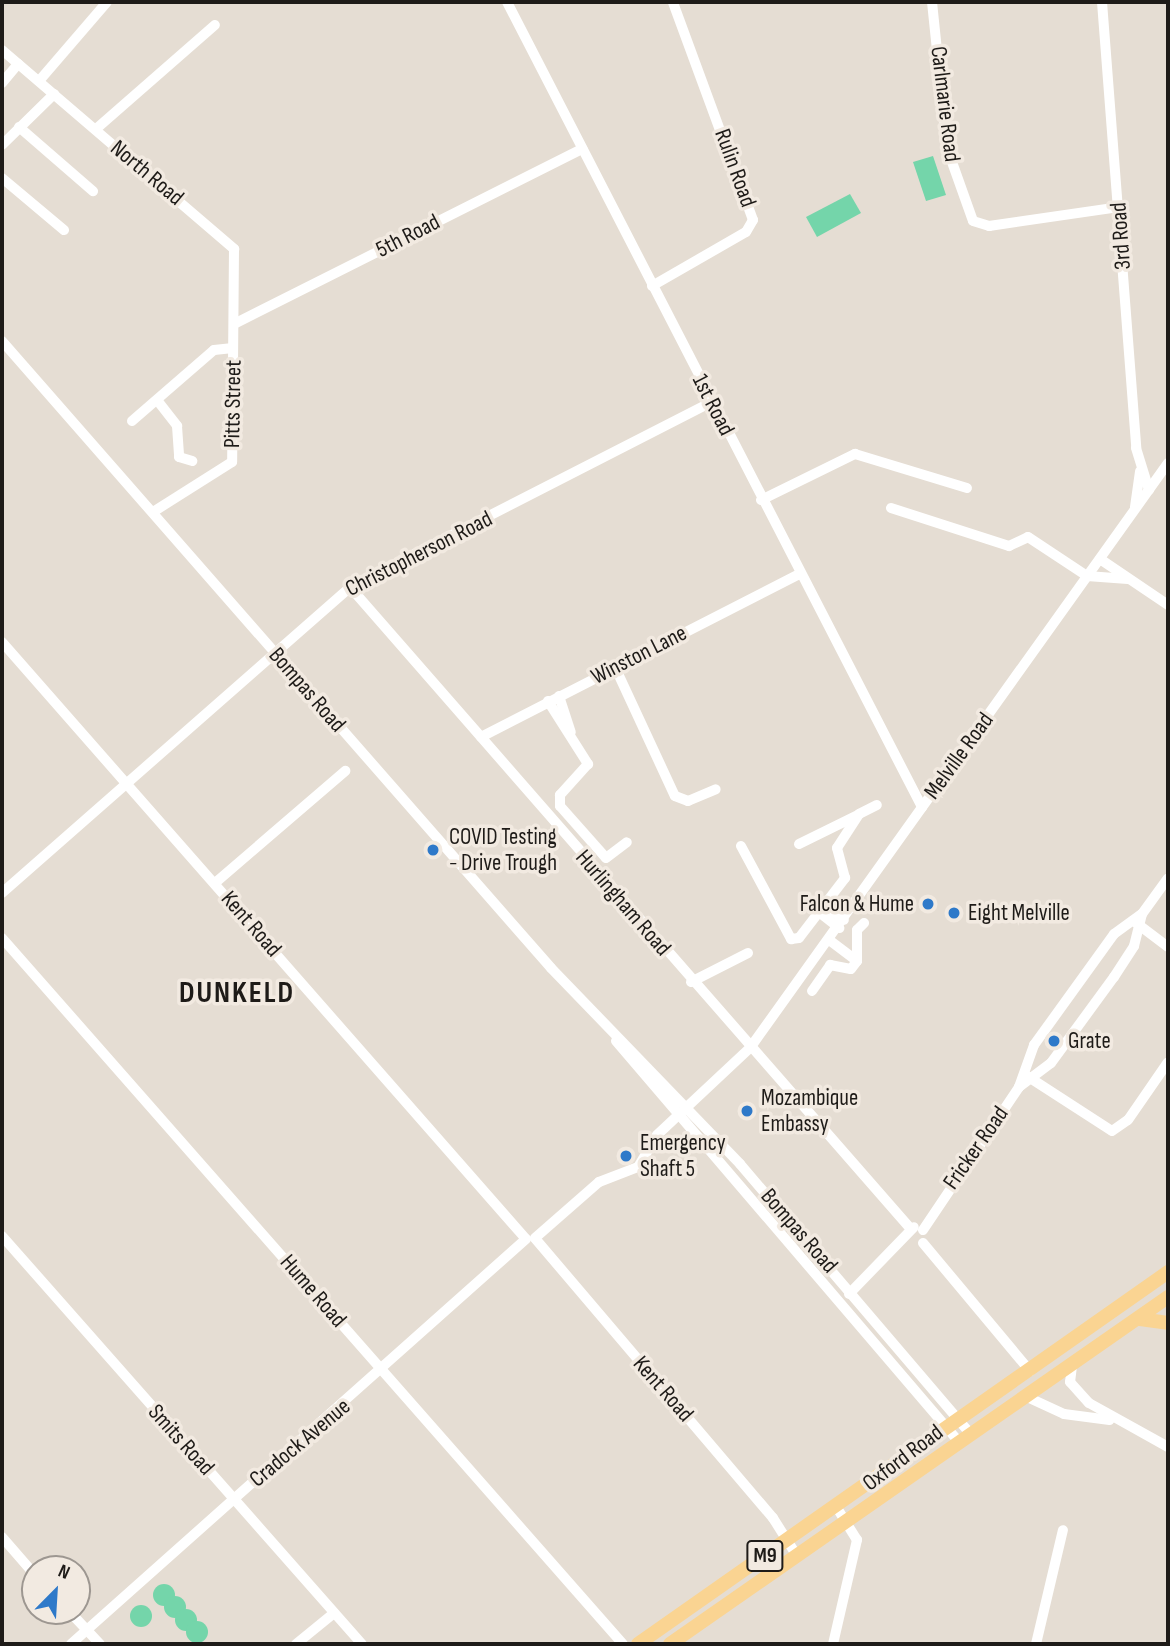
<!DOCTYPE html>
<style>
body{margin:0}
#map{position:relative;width:1170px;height:1646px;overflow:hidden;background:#e5ddd3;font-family:"Sofia Sans Condensed",sans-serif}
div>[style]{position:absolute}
.green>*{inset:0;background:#74d5aa}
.round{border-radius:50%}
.minor>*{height:10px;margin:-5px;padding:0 5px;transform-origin:5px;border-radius:5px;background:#fff}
.major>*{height:14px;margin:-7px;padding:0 7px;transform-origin:7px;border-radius:7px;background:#fad492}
.dots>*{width:19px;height:19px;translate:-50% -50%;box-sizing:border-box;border:4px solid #f2eae1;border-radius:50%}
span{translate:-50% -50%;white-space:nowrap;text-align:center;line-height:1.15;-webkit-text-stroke:7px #f2eae1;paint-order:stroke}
.shield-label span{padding:2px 5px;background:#f2eae1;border:2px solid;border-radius:5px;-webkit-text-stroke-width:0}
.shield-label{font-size:21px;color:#1e1b18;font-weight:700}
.street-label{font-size:23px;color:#1e1b18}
.poi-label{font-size:23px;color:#1e1b18}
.left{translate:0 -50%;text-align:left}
.right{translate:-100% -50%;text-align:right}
.district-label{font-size:30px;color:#1e1b18;font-weight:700;letter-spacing:2px}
.frame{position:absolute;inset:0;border:4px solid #1e1b18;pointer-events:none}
.north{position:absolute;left:21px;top:1555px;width:70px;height:70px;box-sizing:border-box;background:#f2eae1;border:2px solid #9d9791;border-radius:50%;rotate:24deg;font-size:19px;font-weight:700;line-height:28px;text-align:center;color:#1e1b18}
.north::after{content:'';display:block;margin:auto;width:24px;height:32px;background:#2e79c9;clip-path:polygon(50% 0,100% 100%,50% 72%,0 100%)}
</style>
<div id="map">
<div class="green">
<i style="clip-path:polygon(933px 156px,946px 195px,926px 201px,913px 162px)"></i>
<i style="clip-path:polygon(850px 194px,861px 213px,817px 237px,806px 217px)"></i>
<i class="round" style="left:153px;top:1584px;width:22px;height:22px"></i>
<i class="round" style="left:164px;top:1596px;width:22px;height:22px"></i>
<i class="round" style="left:130px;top:1605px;width:22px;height:22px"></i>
<i class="round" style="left:175px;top:1609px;width:22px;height:22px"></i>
<i class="round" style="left:186px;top:1621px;width:22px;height:22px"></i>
</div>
<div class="minor">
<i style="left:507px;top:2px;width:906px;rotate:62.73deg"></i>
<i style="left:932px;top:2px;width:147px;rotate:84.1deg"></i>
<i style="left:947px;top:148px;width:77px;rotate:70.4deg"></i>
<i style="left:973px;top:221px;width:17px;rotate:17deg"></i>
<i style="left:989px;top:226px;width:131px;rotate:-8.3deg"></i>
<i style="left:1102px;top:2px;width:447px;rotate:85.6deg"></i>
<i style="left:1136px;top:448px;width:44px;rotate:72.8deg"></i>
<i style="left:2px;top:50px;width:306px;rotate:40.6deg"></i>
<i style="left:234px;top:249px;width:213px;rotate:90.5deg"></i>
<i style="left:232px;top:462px;width:93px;rotate:147.7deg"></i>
<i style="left:39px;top:81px;width:104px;rotate:-49.3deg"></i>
<i style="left:2px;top:83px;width:25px;rotate:-50deg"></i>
<i style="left:19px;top:127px;width:98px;rotate:40.9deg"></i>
<i style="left:96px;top:129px;width:158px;rotate:-41.2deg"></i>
<i style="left:2px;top:145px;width:73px;rotate:-44.4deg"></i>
<i style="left:2px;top:178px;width:81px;rotate:40deg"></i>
<i style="left:652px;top:286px;width:108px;rotate:-29.9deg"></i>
<i style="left:746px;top:232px;width:14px;rotate:-60deg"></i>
<i style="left:753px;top:220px;width:232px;rotate:-110.2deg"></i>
<i style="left:234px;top:324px;width:390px;rotate:-26.7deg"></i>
<i style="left:2px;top:341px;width:833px;rotate:48.79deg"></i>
<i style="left:551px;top:968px;width:272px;rotate:46deg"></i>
<i style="left:740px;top:1164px;width:355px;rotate:49.5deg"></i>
<i style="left:157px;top:400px;width:33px;rotate:52deg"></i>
<i style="left:177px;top:426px;width:31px;rotate:86deg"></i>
<i style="left:179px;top:457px;width:14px;rotate:17deg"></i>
<i style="left:132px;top:421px;width:108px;rotate:-40.9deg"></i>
<i style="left:214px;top:350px;width:19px;rotate:-6deg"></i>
<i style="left:761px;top:500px;width:105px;rotate:-26.1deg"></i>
<i style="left:855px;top:454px;width:117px;rotate:16.9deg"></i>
<i style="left:1135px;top:507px;width:36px;rotate:-82deg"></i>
<i style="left:891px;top:508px;width:124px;rotate:17.9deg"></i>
<i style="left:1009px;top:546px;width:21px;rotate:-25deg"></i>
<i style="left:1028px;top:537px;width:71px;rotate:33.5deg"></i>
<i style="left:1087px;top:576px;width:41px;rotate:4.2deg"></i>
<i style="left:1100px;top:559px;width:82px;rotate:34.1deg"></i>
<i style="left:350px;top:587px;width:851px;rotate:48.86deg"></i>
<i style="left:2px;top:642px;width:794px;rotate:48.73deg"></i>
<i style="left:526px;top:1239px;width:609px;rotate:138.33deg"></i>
<i style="left:615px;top:667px;width:142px;rotate:65.1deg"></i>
<i style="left:675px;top:796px;width:14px;rotate:21deg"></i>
<i style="left:688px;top:801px;width:30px;rotate:-23deg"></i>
<i style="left:559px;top:696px;width:38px;rotate:72deg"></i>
<i style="left:548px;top:701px;width:75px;rotate:57.6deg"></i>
<i style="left:588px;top:764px;width:42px;rotate:132.1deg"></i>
<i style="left:560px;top:795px;width:11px;rotate:90deg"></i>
<i style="left:560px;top:806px;width:69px;rotate:48.5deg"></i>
<i style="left:606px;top:858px;width:26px;rotate:-37deg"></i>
<i style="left:481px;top:737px;width:356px;rotate:-27.1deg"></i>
<i style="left:799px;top:844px;width:64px;rotate:-26.2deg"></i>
<i style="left:741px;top:846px;width:106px;rotate:61.7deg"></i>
<i style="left:791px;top:939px;width:8px;rotate:-7deg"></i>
<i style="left:799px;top:938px;width:76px;rotate:-52.5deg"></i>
<i style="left:845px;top:878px;width:31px;rotate:-105deg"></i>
<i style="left:837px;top:848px;width:40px;rotate:-57.1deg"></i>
<i style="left:859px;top:814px;width:20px;rotate:-27deg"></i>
<i style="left:215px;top:883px;width:172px;rotate:-40.7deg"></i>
<i style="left:2px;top:893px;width:463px;rotate:-41.3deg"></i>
<i style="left:350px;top:587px;width:407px;rotate:-27.1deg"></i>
<i style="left:821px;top:902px;width:29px;rotate:38deg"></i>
<i style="left:815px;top:909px;width:31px;rotate:38deg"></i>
<i style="left:1135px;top:922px;width:41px;rotate:37.1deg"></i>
<i style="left:2px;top:938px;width:940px;rotate:48.67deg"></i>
<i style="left:857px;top:961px;width:31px;rotate:-90deg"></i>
<i style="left:857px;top:930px;width:10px;rotate:-45deg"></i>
<i style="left:691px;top:982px;width:64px;rotate:-27deg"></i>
<i style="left:812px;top:991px;width:32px;rotate:-55deg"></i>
<i style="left:830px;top:965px;width:21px;rotate:11deg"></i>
<i style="left:851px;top:969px;width:10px;rotate:-53deg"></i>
<i style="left:857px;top:961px;width:34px;rotate:-143deg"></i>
<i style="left:616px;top:1041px;width:529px;rotate:49.45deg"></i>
<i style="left:1027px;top:1076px;width:101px;rotate:32.9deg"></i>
<i style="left:1112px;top:1131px;width:19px;rotate:-35deg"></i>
<i style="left:1128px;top:1120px;width:70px;rotate:-55.4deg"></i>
<i style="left:1019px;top:1087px;width:40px;rotate:-37deg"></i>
<i style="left:1051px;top:1063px;width:107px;rotate:-53.8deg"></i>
<i style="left:1114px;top:977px;width:37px;rotate:-57deg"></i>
<i style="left:1134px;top:946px;width:33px;rotate:-76deg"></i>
<i style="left:923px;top:1230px;width:172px;rotate:-56.1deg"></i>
<i style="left:1019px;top:1087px;width:45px;rotate:-70.3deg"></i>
<i style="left:1034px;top:1045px;width:137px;rotate:-54.2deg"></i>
<i style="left:1114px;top:934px;width:34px;rotate:-36deg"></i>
<i style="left:1142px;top:914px;width:44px;rotate:-54.2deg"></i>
<i style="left:2px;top:1236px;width:544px;rotate:48.58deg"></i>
<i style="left:923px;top:1243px;width:167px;rotate:50.1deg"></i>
<i style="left:849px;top:1294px;width:93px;rotate:-45.9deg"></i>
<i style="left:1072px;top:1366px;width:16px;rotate:97deg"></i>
<i style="left:1070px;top:1382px;width:28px;rotate:48deg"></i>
<i style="left:1089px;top:1403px;width:90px;rotate:29.1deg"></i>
<i style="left:1025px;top:1396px;width:43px;rotate:24.8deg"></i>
<i style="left:1064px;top:1414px;width:46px;rotate:7.4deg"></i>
<i style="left:2px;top:1537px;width:50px;rotate:49deg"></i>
<i style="left:797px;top:1556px;width:45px;rotate:-122.3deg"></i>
<i style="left:773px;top:1518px;width:367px;rotate:-130.4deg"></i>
<i style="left:535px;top:1238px;width:85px;rotate:-41.2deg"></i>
<i style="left:599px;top:1182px;width:42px;rotate:-21deg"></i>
<i style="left:638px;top:1167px;width:37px;rotate:-59deg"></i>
<i style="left:657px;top:1135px;width:127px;rotate:-43.1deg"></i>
<i style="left:750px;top:1048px;width:719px;rotate:-54.45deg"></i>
<i style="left:69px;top:1611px;width:45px;rotate:46.8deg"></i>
<i style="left:296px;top:1644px;width:49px;rotate:-39.2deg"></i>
<i style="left:833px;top:1644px;width:107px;rotate:-77deg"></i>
<i style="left:857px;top:1540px;width:39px;rotate:-122deg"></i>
<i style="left:1036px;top:1644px;width:117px;rotate:-76.7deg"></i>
</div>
<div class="major">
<i style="left:1140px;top:1319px;width:28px;rotate:8deg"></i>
<i style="left:638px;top:1644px;width:648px;rotate:-35.06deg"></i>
<i style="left:670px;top:1644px;width:607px;rotate:-34.87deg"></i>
</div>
<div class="dots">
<i style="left:433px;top:850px;background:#2e79c9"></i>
<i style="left:928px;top:904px;background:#2e79c9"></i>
<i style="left:954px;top:913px;background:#2e79c9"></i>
<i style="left:1054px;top:1041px;background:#2e79c9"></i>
<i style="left:747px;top:1111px;background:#2e79c9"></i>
<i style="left:626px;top:1156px;background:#2e79c9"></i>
</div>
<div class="shield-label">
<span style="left:765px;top:1556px">M9</span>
</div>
<div class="street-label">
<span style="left:945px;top:104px;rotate:83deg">Carlmarie Road</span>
<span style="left:735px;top:168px;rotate:70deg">Rulin Road</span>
<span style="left:147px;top:173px;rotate:40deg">North Road</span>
<span style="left:408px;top:236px;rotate:-27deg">5th Road</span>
<span style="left:1121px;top:236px;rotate:-94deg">3rd Road</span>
<span style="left:233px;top:404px;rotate:-89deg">Pitts Street</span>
<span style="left:713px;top:405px;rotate:63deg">1st Road</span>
<span style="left:419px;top:554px;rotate:-27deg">Christopherson Road</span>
<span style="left:639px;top:655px;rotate:-27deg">Winston Lane</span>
<span style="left:307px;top:690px;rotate:49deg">Bompas Road</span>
<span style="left:959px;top:756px;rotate:-54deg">Melville Road</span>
<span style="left:623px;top:903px;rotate:49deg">Hurlingham Road</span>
<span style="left:251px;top:924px;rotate:49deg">Kent Road</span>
<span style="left:976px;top:1148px;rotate:-55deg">Fricker Road</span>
<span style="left:799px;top:1231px;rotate:49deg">Bompas Road</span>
<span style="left:313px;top:1291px;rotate:49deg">Hume Road</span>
<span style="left:663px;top:1389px;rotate:49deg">Kent Road</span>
<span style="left:181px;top:1440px;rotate:48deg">Smits Road</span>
<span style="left:300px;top:1443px;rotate:-40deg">Cradock Avenue</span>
<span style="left:903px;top:1458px;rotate:-37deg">Oxford Road</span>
</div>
<div class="poi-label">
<span class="left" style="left:449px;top:850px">COVID Testing<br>- Drive Trough</span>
<span class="right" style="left:914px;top:904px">Falcon &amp; Hume</span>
<span class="left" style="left:968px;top:913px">Eight Melville</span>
<span class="left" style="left:1068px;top:1041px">Grate</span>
<span class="left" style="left:761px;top:1111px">Mozambique<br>Embassy</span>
<span class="left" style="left:640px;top:1156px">Emergency<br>Shaft 5</span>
</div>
<div class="district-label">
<span style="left:237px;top:993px">DUNKELD</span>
</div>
<div class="frame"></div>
<div class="north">N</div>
</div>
